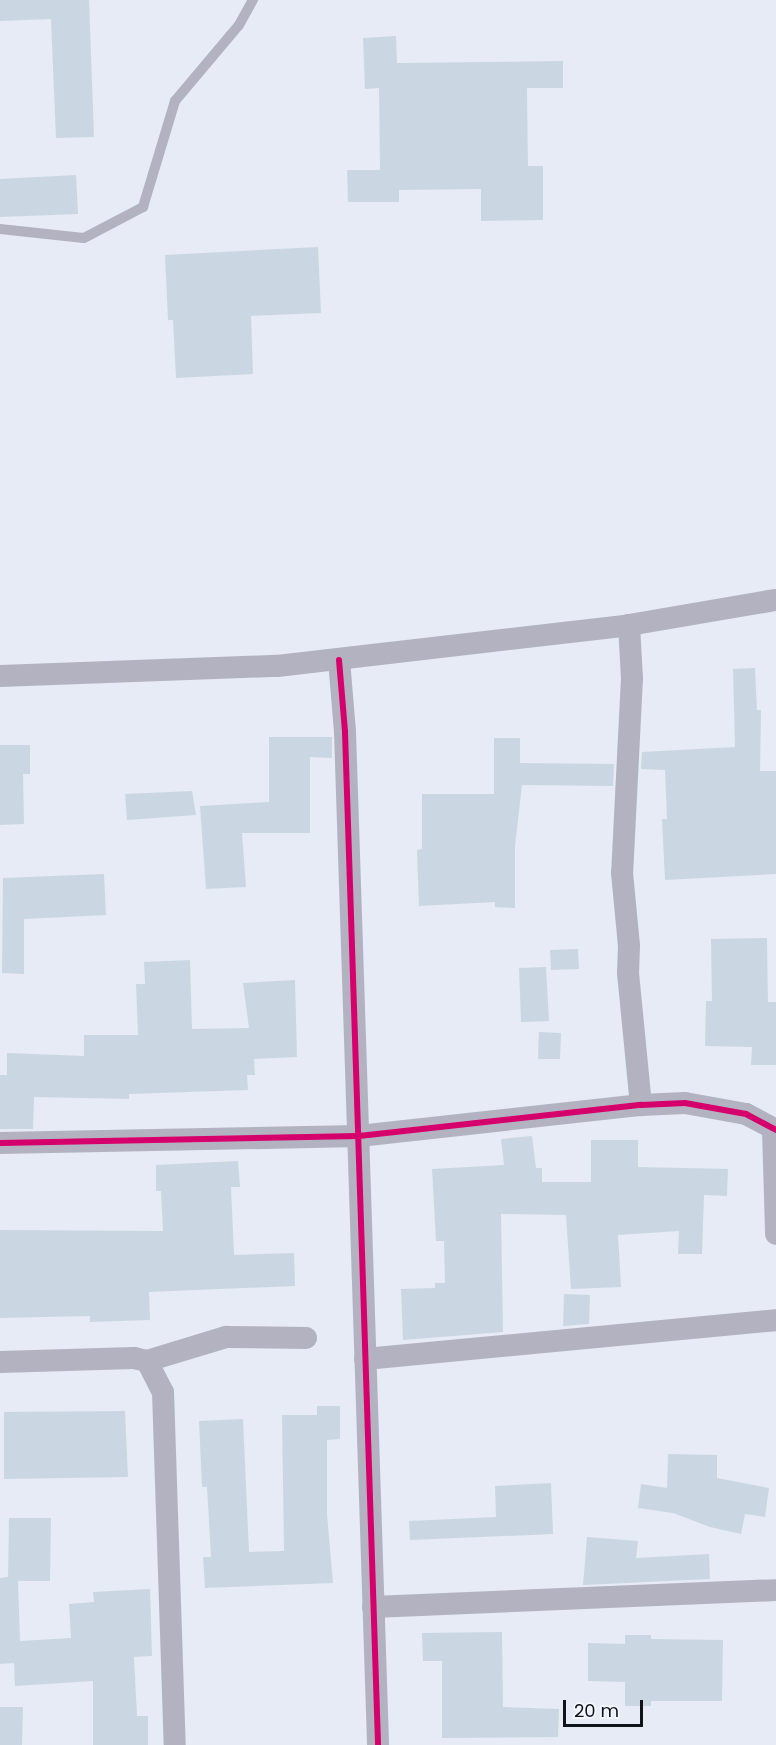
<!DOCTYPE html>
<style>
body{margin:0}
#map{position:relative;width:776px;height:1745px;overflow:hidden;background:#e6ebf5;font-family:Poppins,sans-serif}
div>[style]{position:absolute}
.building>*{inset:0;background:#cad7e2}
.lane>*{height:10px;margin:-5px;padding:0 5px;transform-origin:5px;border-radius:5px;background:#b3b2c1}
.street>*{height:22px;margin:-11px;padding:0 11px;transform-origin:11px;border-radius:11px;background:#b3b2c1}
.cycleway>*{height:6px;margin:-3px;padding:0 3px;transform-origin:3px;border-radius:3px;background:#d6006c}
span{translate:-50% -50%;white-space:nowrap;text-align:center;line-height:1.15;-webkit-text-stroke:6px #f3f7fe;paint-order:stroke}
.scale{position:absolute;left:563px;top:1700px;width:80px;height:27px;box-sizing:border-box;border:3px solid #101318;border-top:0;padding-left:8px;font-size:18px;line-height:21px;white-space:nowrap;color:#101318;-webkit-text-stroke:4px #f3f7fe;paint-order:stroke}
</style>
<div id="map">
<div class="building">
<i style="clip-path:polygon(0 0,89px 0,94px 137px,56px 138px,51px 19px,0 21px)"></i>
<i style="clip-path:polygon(396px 36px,397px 63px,563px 61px,563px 88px,527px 88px,528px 166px,543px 166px,543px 220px,481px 221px,481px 189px,399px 190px,399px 202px,348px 202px,347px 170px,380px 170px,379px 88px,365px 89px,363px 38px)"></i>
<i style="clip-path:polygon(76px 175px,78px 214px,0 217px,0 179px)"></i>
<i style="clip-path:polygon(318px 247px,321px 313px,251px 316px,253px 374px,176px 378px,173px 320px,168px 320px,165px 255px)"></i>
<i style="clip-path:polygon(755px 668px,757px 710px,761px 710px,760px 771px,776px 771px,776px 874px,665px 880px,662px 819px,667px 819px,665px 770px,641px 769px,642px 752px,735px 747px,733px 669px)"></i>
<i style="clip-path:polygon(269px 737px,332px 737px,332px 758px,310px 757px,310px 833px,242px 833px,246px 887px,206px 889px,200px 806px,269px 802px)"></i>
<i style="clip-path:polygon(494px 738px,520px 738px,520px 763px,614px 764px,613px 786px,522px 785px,515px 846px,515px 908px,495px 907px,495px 902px,419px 906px,417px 850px,422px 849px,422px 794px,494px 794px)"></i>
<i style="clip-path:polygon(0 745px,30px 745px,30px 774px,23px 774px,24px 824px,0 825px)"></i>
<i style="clip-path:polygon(192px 791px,196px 815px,127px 820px,125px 794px)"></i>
<i style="clip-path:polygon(104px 874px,106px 915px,24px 919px,24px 974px,2px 973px,3px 878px)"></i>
<i style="clip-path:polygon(767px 938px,768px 1002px,776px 1002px,776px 1065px,751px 1065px,752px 1047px,705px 1046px,706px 1001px,712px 1001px,711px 939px)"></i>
<i style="clip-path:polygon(578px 949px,579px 969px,551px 970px,550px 950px)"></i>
<i style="clip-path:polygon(190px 960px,192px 1029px,249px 1028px,243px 983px,295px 980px,297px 1057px,254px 1059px,255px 1075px,247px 1075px,248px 1090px,129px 1094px,129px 1099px,34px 1097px,33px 1129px,0 1129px,0 1075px,7px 1075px,7px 1053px,84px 1056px,84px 1035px,138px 1035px,136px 984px,145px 984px,144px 962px)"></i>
<i style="clip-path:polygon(546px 967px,549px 1021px,521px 1022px,519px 968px)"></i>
<i style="clip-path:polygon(539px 1032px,561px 1033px,560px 1059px,538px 1059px)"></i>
<i style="clip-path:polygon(532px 1136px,536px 1168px,542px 1168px,542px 1182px,591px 1182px,591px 1140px,638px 1140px,638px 1167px,728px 1169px,727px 1196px,704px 1195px,702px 1254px,678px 1254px,679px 1231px,618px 1235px,621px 1287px,571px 1289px,566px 1215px,501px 1214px,503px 1332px,403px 1340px,401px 1289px,435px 1288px,435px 1283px,445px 1283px,444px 1241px,436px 1241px,432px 1169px,504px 1165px,501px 1139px)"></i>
<i style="clip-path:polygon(238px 1161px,240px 1187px,231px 1187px,234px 1255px,294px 1253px,295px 1286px,149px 1292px,150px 1320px,90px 1322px,90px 1316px,0 1318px,0 1230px,163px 1231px,161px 1191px,156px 1191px,156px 1165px)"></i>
<i style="clip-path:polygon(564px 1294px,590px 1295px,589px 1324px,563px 1326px)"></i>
<i style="clip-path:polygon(317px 1406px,340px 1406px,340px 1439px,327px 1440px,327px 1514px,333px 1583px,205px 1588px,203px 1557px,211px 1557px,207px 1487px,202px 1487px,199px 1421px,243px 1419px,249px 1552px,284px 1551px,282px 1415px,317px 1415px)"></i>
<i style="clip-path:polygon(125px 1411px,128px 1477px,4px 1479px,4px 1412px)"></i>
<i style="clip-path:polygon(668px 1454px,717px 1455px,717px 1478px,769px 1488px,765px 1517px,745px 1514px,741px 1534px,710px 1527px,673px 1513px,638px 1508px,641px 1484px,667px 1488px)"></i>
<i style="clip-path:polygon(551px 1483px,553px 1534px,410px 1540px,409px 1521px,496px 1517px,495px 1486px)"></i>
<i style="clip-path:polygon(9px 1518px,51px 1518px,50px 1581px,18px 1581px,20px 1641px,71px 1638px,69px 1604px,94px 1602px,93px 1592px,150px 1589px,152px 1656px,134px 1657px,137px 1716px,148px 1716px,148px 1745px,93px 1745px,93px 1681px,15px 1686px,14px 1663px,0 1664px,0 1578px,8px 1577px)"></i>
<i style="clip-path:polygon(587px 1537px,638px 1541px,636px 1558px,709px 1554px,710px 1579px,583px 1585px)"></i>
<i style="clip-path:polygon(502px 1632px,503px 1707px,559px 1709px,558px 1737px,442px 1738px,442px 1661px,423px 1661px,422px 1633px)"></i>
<i style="clip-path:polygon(625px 1635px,651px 1635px,651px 1639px,723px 1640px,722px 1701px,651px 1701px,651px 1706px,625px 1706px,625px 1682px,588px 1681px,588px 1643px,625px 1644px)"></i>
<i style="clip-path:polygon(0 1707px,23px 1707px,22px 1745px,0 1745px)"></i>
</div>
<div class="lane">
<i style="left:0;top:229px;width:84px;rotate:6.1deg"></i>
<i style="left:84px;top:238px;width:67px;rotate:-27.7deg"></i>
<i style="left:143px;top:207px;width:111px;rotate:-73.2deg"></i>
<i style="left:175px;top:101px;width:99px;rotate:-49.9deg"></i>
<i style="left:239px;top:25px;width:29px;rotate:-61deg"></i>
</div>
<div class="street">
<i style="left:629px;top:625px;width:53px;rotate:86.8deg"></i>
<i style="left:632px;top:678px;width:195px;rotate:92.9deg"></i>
<i style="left:622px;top:873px;width:73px;rotate:84.5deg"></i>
<i style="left:629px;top:946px;width:27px;rotate:92deg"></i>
<i style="left:628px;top:973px;width:133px;rotate:84.4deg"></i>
<i style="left:339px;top:660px;width:72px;rotate:85.2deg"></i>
<i style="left:345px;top:732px;width:1014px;rotate:88.13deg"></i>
<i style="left:0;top:676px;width:277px;rotate:-2.1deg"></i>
<i style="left:277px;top:666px;width:354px;rotate:-6.6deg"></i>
<i style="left:629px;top:625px;width:149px;rotate:-9.7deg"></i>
<i style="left:773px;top:1130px;width:104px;rotate:88.3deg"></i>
<i style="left:0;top:1143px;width:359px;rotate:-1.1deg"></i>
<i style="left:359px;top:1136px;width:284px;rotate:-6.3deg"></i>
<i style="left:641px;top:1105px;width:44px;rotate:-2.6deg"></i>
<i style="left:685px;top:1103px;width:62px;rotate:10.2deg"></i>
<i style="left:746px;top:1114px;width:34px;rotate:28deg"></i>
<i style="left:365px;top:1359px;width:413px;rotate:-5.4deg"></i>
<i style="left:147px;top:1361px;width:35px;rotate:63deg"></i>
<i style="left:163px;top:1392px;width:353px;rotate:88.1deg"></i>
<i style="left:0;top:1362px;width:134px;rotate:-1.7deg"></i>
<i style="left:134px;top:1358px;width:13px;rotate:13deg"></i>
<i style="left:147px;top:1361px;width:83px;rotate:-16.9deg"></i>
<i style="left:226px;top:1337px;width:80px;rotate:0.7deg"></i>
<i style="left:373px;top:1607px;width:403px;rotate:-2.4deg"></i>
</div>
<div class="cycleway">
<i style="left:339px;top:660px;width:72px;rotate:85.2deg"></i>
<i style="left:345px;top:732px;width:1014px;rotate:88.13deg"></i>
<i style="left:0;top:1143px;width:359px;rotate:-1.1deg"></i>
<i style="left:359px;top:1136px;width:284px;rotate:-6.3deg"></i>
<i style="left:641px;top:1105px;width:44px;rotate:-2.6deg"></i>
<i style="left:685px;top:1103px;width:62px;rotate:10.2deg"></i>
<i style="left:746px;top:1114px;width:34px;rotate:28deg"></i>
</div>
<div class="scale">20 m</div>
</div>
